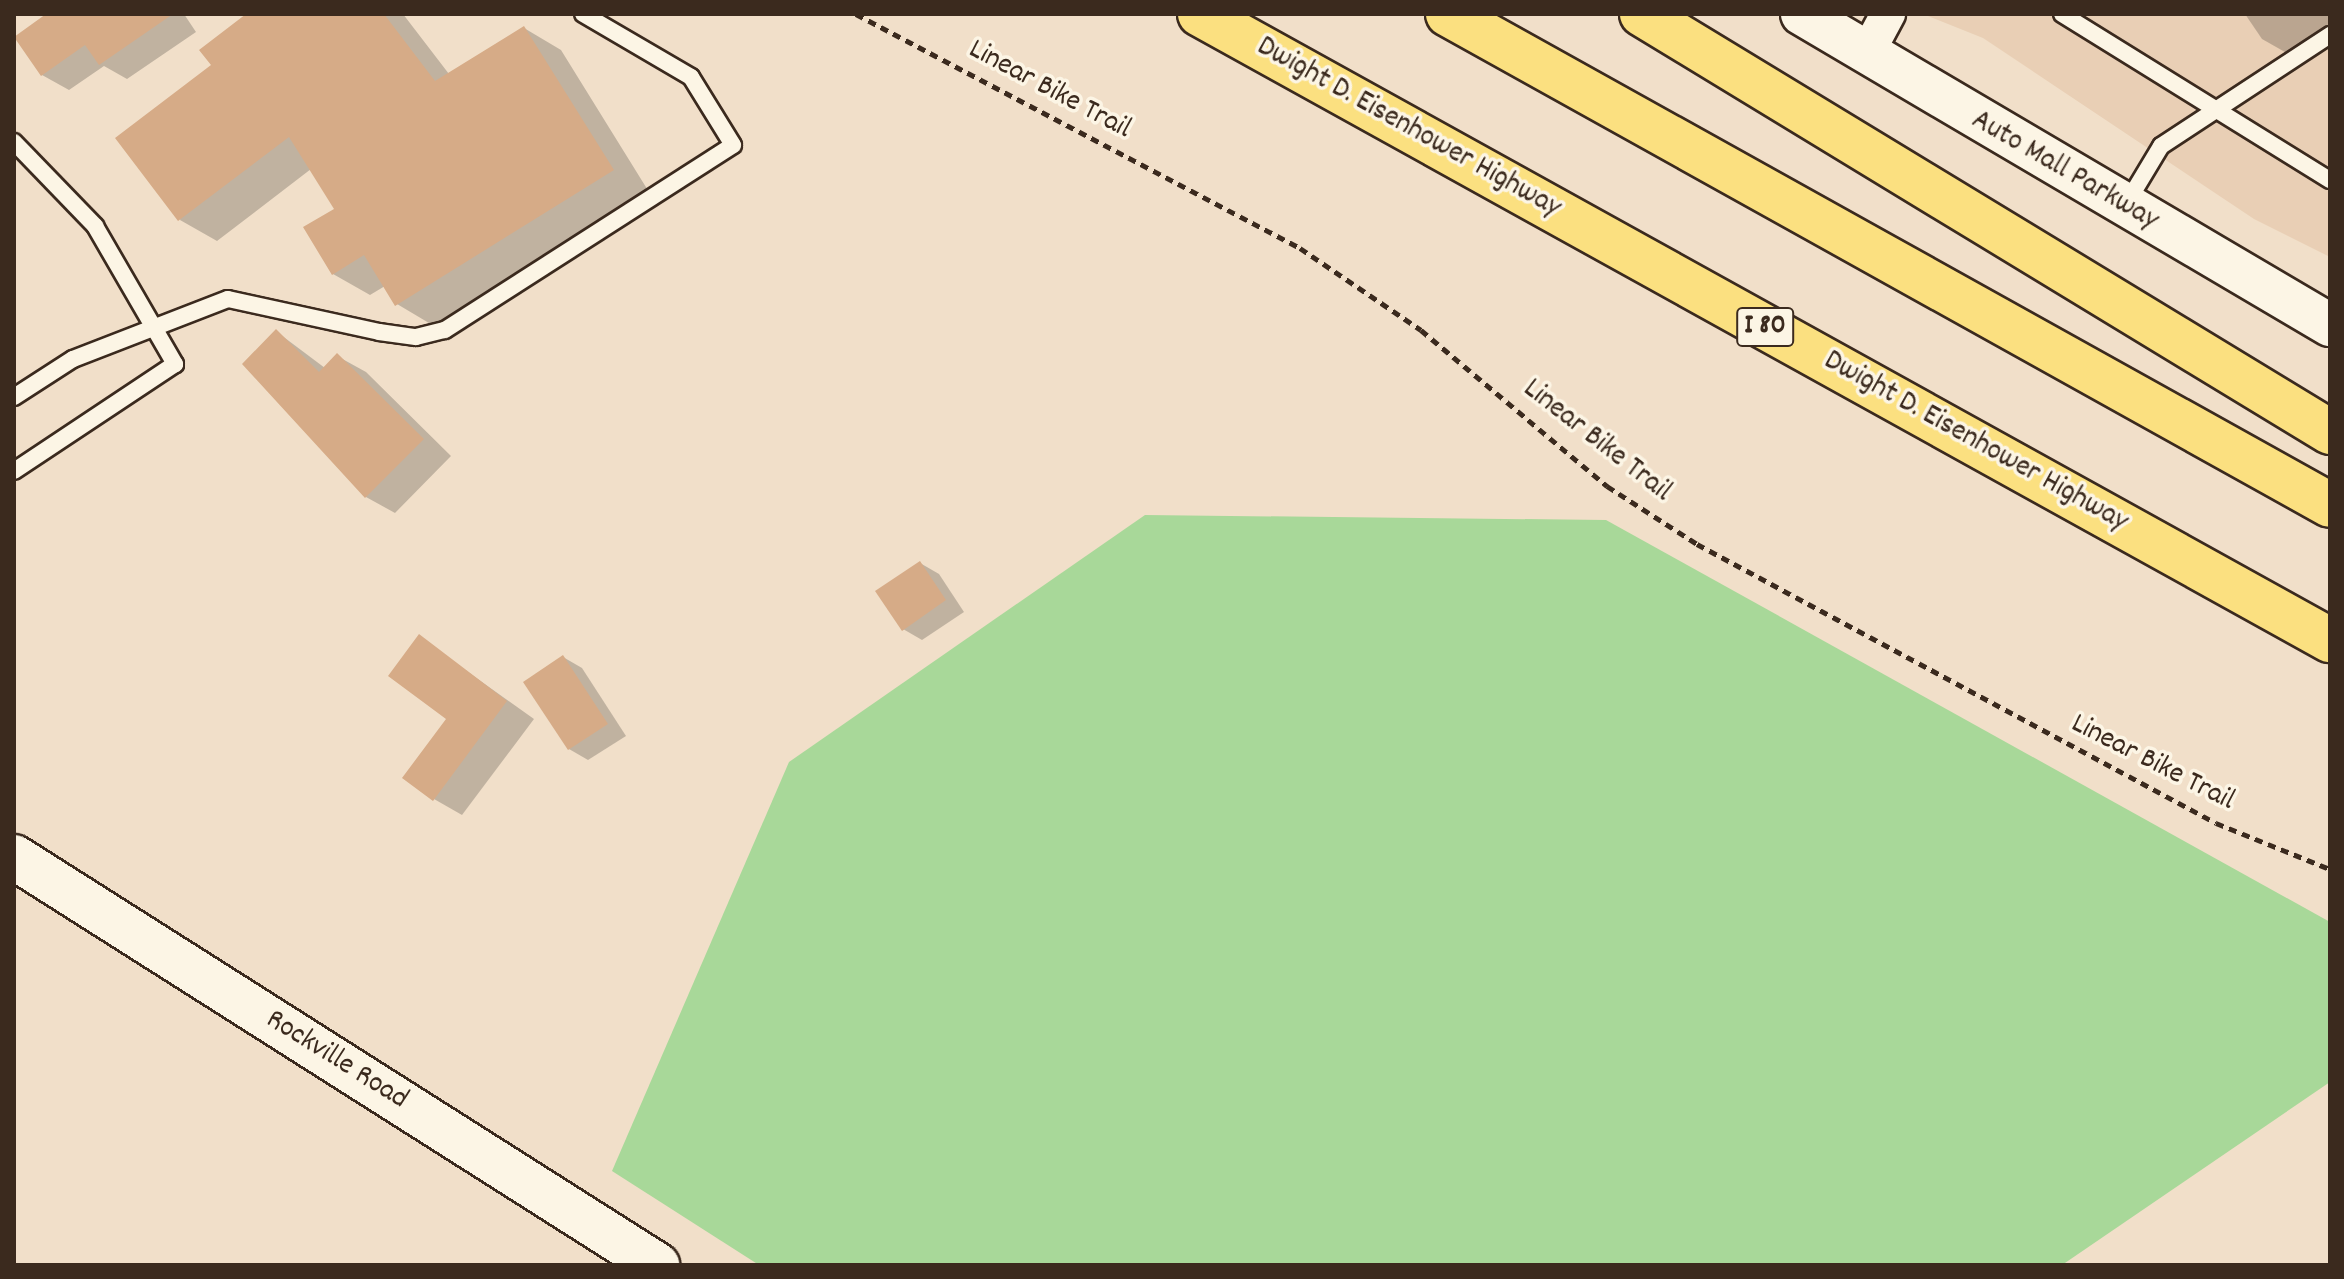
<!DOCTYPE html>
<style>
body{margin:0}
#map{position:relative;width:2344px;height:1279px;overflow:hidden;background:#f1dfc9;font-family:Dekko,sans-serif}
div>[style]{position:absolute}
.built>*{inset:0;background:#e9cfb5}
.green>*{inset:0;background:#a8d899}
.shadow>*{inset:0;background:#0003}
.building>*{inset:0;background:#d6ab87}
.path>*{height:5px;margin-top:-2.5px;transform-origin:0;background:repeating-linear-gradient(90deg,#3b2a1e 0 8px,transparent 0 14px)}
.roads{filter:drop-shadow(2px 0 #3b2a1e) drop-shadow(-2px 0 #3b2a1e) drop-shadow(0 2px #3b2a1e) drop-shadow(0 -2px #3b2a1e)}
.service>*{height:16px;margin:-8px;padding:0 8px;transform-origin:8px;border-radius:8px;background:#fcf5e5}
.minor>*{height:34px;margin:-17px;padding:0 17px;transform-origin:17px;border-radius:17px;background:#fcf5e5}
.tertiary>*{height:42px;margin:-21px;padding:0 21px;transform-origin:21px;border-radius:21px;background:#fcf5e5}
.secondary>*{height:44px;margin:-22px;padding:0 22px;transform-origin:22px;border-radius:22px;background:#fcf5e5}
.motorway>*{height:44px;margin:-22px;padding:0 22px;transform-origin:22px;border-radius:22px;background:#fbe080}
span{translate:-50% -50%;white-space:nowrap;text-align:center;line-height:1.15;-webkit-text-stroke:7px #fcf5e5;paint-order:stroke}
.shield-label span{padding:2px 6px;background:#fcf5e5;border:2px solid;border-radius:6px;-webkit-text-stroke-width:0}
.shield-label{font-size:28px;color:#3b2a1e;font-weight:700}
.street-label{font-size:30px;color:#3b2a1e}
.frame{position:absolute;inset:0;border:16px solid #3b2a1e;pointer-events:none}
</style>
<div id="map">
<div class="built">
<i style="clip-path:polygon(1923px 14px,2330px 14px,2330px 257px,2254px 219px,1983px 38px)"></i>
</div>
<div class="green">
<i style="clip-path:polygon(1145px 515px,1606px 520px,2330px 922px,2330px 1082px,2062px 1265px,759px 1265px,612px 1171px,789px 762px)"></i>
</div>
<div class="shadow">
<i style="clip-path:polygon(49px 14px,184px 14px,196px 32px,127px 79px,104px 66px,69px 90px,42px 75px)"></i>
<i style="clip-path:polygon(249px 14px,403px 14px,449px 74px,524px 28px,561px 50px,649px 192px,434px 326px,397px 304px,385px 286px,370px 295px,333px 274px,337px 209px,311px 169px,217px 241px,180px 220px,213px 65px)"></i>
<i style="clip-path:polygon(2245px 14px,2330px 14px,2330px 39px,2299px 60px,2262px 39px)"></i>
<i style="clip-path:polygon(277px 332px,325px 368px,337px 356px,366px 372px,451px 456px,395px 513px,366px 497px,245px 364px)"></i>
<i style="clip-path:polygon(920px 563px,939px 574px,964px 612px,922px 640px,903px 629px)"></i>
<i style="clip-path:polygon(419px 637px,534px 719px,462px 815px,434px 799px,449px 719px)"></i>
<i style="clip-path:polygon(563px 657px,582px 668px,626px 736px,588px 760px,569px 749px)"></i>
</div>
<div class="building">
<i style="clip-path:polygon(46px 14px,173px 14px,99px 65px,85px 45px,41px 76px,14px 37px)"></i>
<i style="clip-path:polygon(246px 14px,384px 14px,435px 81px,524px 26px,614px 170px,395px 306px,364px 255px,332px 275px,303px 227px,334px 209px,289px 137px,178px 221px,115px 138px,211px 65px,199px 50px)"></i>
<i style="clip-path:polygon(276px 329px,319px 372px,337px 353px,424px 439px,365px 498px,242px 364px)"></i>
<i style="clip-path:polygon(920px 561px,946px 600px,902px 631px,875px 591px)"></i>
<i style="clip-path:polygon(419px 634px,507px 701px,433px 801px,402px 778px,446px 719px,388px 676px)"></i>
<i style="clip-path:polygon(563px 655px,608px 724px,568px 750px,523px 682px)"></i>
</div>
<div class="path">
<i style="left:856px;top:14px;width:502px;rotate:27.79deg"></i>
<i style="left:1300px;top:248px;width:146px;rotate:34.1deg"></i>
<i style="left:1421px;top:330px;width:243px;rotate:40deg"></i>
<i style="left:1607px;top:486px;width:107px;rotate:32.8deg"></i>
<i style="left:1697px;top:544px;width:589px;rotate:28.26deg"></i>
<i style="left:2216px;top:823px;width:123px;rotate:22deg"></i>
</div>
<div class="roads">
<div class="service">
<i style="left:2062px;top:14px;width:315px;rotate:31.8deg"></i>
<i style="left:14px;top:142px;width:117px;rotate:46deg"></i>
<i style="left:95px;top:226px;width:160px;rotate:59.9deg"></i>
<i style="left:175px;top:364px;width:193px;rotate:146.4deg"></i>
<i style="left:2125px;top:206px;width:70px;rotate:-59deg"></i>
<i style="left:2161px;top:146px;width:202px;rotate:-33.3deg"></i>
<i style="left:14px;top:397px;width:70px;rotate:-32.8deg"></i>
<i style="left:73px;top:359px;width:166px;rotate:-21.2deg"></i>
<i style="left:228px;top:299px;width:155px;rotate:12.3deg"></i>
<i style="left:379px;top:332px;width:37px;rotate:8deg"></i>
<i style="left:416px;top:337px;width:30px;rotate:-14deg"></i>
<i style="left:445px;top:330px;width:342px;rotate:-32.7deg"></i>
<i style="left:733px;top:145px;width:80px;rotate:-121.7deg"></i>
<i style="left:691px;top:77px;width:125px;rotate:-149.7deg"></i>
</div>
<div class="minor">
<i style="left:1866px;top:55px;width:47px;rotate:-61.8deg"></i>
</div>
<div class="tertiary">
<i style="left:1802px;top:14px;width:613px;rotate:30.5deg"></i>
</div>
<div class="secondary">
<i style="left:14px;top:857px;width:762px;rotate:32.4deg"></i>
</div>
<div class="motorway">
<i style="left:1200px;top:14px;width:1292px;rotate:28.99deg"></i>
<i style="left:1448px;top:14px;width:1009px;rotate:29.1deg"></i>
<i style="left:1642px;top:14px;width:805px;rotate:31.28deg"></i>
</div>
</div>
<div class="shield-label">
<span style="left:1765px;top:327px">I 80</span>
</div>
<div class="street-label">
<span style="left:1049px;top:91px;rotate:28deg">Linear Bike Trail</span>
<span style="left:1408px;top:129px;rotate:29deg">Dwight D. Eisenhower Highway</span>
<span style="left:2064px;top:172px;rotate:30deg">Auto Mall Parkway</span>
<span style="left:1596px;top:442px;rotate:38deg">Linear Bike Trail</span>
<span style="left:1975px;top:443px;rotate:29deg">Dwight D. Eisenhower Highway</span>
<span style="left:2152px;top:764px;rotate:27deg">Linear Bike Trail</span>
<span style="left:336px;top:1061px;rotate:32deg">Rockville Road</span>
</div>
<div class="frame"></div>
</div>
